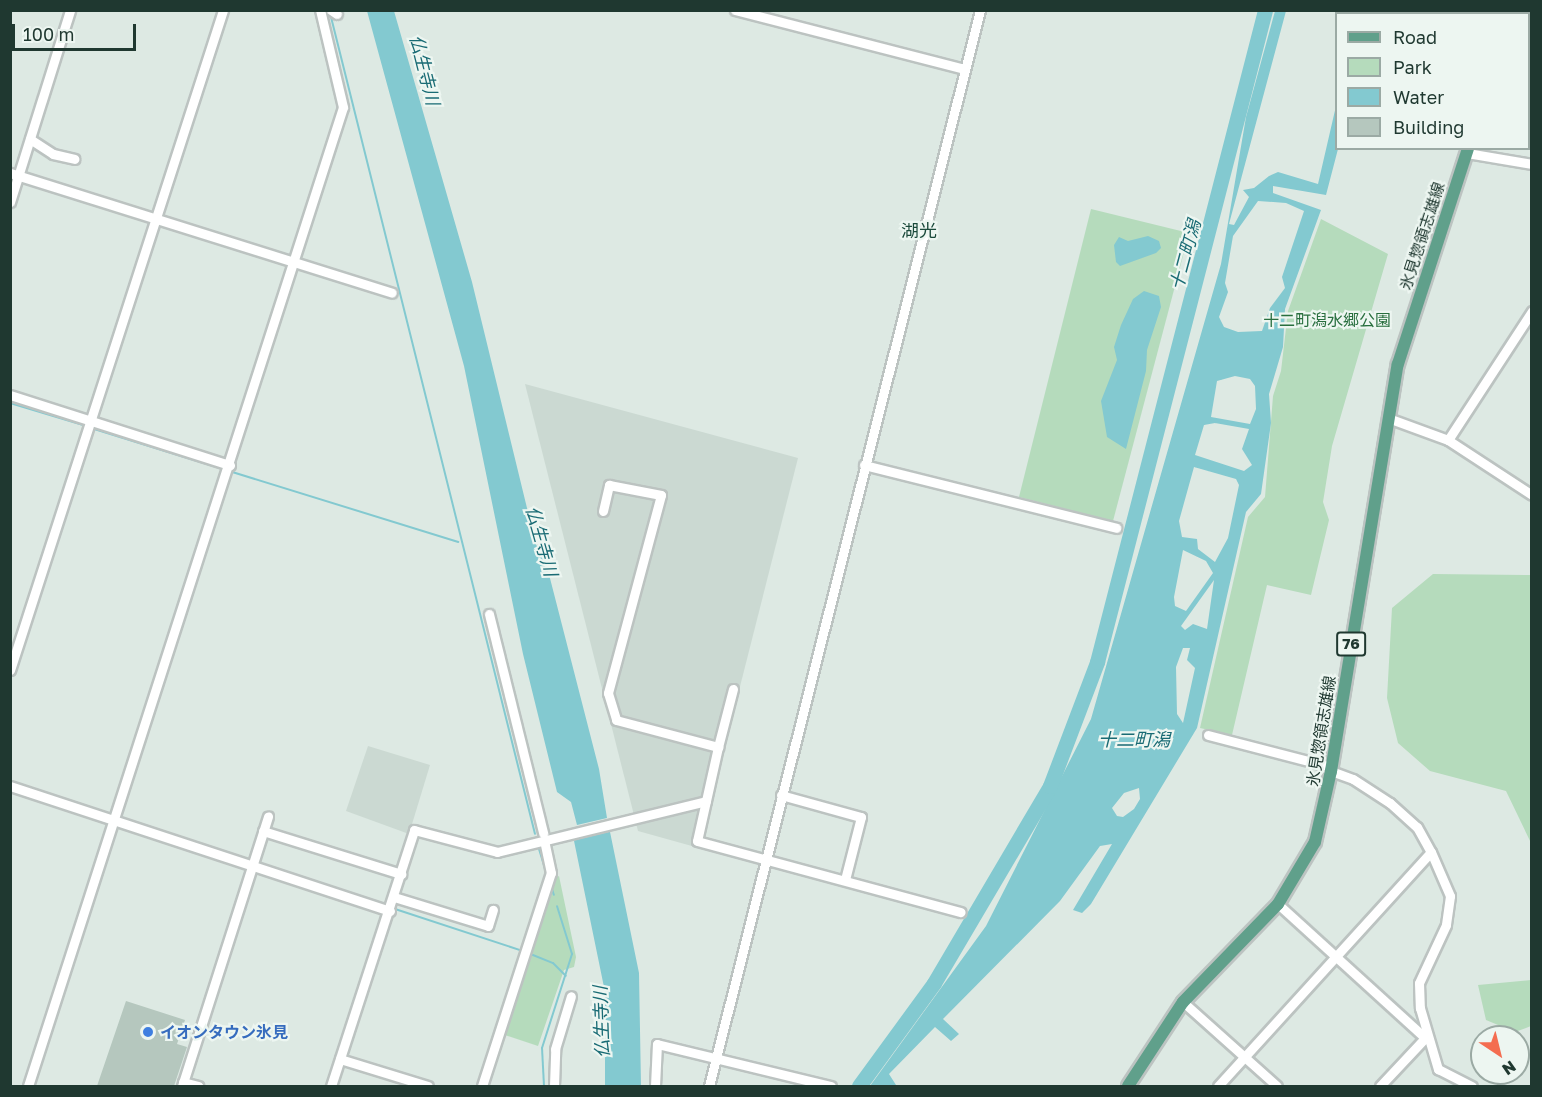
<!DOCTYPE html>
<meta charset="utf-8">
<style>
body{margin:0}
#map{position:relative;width:1542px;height:1097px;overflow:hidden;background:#dde9e3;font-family:"Golos Text","Noto Sans JP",sans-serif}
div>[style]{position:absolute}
.built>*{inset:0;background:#cbd9d2}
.green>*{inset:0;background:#b5dbbc}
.water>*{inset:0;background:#83c9d0}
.stream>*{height:2px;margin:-1px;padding:0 1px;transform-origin:1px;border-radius:1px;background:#83c9d0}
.river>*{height:15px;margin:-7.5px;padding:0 7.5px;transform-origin:7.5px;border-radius:7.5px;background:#83c9d0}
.building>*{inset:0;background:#b5c7be}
.roads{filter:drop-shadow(2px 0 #bcc3c1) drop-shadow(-2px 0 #bcc3c1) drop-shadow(0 2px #bcc3c1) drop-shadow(0 -2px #bcc3c1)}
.minor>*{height:9px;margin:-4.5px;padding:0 4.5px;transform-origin:4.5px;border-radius:4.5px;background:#fff}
.major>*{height:12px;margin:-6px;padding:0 6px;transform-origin:6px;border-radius:6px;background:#60a08b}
.dots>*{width:16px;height:16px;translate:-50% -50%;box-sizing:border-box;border:3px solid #edf6f1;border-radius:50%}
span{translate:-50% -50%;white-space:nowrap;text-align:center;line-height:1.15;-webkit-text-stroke:4.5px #edf6f1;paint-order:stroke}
.shield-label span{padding:2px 4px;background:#edf6f1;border:2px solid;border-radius:4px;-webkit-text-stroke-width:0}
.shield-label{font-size:15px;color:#1f3830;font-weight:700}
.street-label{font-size:16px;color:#1f3830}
.park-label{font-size:16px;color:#296f3f}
.shop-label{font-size:16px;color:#366cbe;font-weight:700}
.left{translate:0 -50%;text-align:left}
.water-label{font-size:18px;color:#196b74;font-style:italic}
.neighbourhood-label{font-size:18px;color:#1b4a3b}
.frame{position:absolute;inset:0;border:12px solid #1f3830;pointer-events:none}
.legend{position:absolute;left:1335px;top:12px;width:195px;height:138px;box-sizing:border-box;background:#edf6f1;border:2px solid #9baaa4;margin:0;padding:8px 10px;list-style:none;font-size:18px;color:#1f3830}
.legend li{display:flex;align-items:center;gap:12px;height:30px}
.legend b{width:30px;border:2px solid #9baaa4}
.north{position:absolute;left:1470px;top:1025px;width:60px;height:60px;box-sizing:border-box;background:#edf6f1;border:2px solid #9baaa4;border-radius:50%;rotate:145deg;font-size:16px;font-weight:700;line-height:24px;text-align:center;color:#1f3830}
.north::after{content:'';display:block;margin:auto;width:21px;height:27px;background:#f46d50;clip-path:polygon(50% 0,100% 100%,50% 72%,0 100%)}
.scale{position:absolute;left:12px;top:24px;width:124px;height:27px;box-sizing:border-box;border:3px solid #1f3830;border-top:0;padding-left:8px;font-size:18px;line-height:21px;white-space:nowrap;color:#1f3830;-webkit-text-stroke:4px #edf6f1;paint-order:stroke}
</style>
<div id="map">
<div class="built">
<i style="clip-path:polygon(525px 384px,798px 458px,699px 848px,638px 831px)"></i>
<i style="clip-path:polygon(368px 746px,430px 765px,409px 834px,346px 811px)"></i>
</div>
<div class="green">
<i style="clip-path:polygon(1091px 209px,1189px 233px,1113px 521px,1019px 497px)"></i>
<i style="clip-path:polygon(1321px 219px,1388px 254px,1332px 446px,1323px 502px,1329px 520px,1311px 595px,1267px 585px,1232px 735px,1200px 728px,1248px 517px,1265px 497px,1273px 396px,1281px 371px,1288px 311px)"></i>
<i style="clip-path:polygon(1433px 574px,1531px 575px,1531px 843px,1506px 791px,1430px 771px,1398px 743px,1387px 698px,1392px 608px)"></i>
<i style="clip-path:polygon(559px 876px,576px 957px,574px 967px,564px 970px,538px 1046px,502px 1034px,551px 880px)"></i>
<i style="clip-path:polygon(1531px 980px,1531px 1026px,1515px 1032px,1486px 1020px,1478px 985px)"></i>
</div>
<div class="water">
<i style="clip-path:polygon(367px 11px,394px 11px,472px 282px,536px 545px,543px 551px,599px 769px,607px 818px,577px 825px,571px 802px,557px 792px,523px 654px,464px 366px)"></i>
<i style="clip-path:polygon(evenodd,1275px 11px,1286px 11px,1229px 224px,1234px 225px,1249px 197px,1243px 190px,1254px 188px,1269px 176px,1278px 172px,1318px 184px,1336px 106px,1338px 149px,1326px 195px,1273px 186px,1273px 193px,1321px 210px,1285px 309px,1283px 347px,1269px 394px,1271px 423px,1261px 494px,1246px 512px,1197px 728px,1091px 904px,1082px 913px,1073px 910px,1112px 844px,1100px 846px,1060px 901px,943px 1019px,959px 1034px,951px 1041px,935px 1027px,889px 1074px,896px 1085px,870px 1086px,986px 926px,1091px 719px,1221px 264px,1246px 117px,1275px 11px,1258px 201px,1286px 203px,1304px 211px,1282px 277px,1285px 288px,1270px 308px,1262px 331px,1238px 332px,1224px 327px,1219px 317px,1228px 292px,1225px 283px,1233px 236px,1258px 201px,1275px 11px,1235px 376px,1250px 379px,1255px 386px,1256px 409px,1250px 424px,1211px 417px,1217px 381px,1235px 376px,1275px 11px,1215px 423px,1249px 429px,1242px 449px,1252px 465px,1244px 471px,1195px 455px,1204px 425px,1215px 423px,1275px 11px,1194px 467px,1236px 479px,1239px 485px,1228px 538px,1215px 562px,1198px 549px,1197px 539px,1182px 537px,1179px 521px,1194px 467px,1275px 11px,1183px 550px,1206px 561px,1213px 573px,1186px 611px,1175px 606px,1174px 597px,1183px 550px,1275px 11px,1214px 580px,1207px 629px,1193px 624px,1185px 630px,1181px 626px,1214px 580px,1275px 11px,1183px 648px,1190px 648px,1187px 660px,1195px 668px,1183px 723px,1177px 714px,1176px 667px,1183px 648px,1275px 11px,1139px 788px,1140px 799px,1134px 809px,1123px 817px,1117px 816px,1112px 808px,1124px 793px,1139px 788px)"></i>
<i style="clip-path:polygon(1148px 236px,1159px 241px,1161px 248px,1156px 253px,1120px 266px,1116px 262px,1114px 245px,1119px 237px,1128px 241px)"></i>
<i style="clip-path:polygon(1144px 291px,1159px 296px,1161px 307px,1147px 350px,1146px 371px,1126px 449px,1107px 437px,1101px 401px,1117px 360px,1114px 347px,1121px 325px,1133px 299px)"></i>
<i style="clip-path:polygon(609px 827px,639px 973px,641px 1086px,605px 1086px,605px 992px,573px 836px)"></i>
</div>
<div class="stream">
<i style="left:330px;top:13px;width:846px;rotate:75.98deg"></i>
<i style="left:10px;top:403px;width:79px;rotate:16.8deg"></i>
<i style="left:91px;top:428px;width:138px;rotate:17.3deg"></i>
<i style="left:229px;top:471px;width:240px;rotate:17.2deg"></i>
<i style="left:539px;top:849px;width:21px;rotate:73deg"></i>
<i style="left:552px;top:889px;width:6px;rotate:72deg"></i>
<i style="left:392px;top:908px;width:138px;rotate:18.2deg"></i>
<i style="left:528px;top:953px;width:27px;rotate:22deg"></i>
<i style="left:553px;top:963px;width:18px;rotate:45deg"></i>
<i style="left:544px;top:1086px;width:38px;rotate:-93deg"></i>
<i style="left:542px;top:1048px;width:99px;rotate:-72.3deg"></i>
<i style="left:572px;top:954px;width:50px;rotate:-107.4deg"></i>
</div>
<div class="river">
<i style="left:859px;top:1086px;width:127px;rotate:-53.9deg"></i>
<i style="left:934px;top:983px;width:229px;rotate:-59.5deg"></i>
<i style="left:1050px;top:786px;width:133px;rotate:-69.2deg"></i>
<i style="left:1097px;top:662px;width:673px;rotate:-75.55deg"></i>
</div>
<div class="building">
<i style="clip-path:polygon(126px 1001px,185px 1020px,177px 1044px,187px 1047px,174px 1086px,97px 1086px)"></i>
</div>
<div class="roads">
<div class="minor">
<i style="left:331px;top:10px;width:7px;rotate:34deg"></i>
<i style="left:735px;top:10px;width:237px;rotate:14.4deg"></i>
<i style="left:30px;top:139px;width:27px;rotate:33deg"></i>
<i style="left:53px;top:154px;width:22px;rotate:13deg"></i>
<i style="left:1467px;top:153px;width:66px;rotate:9.6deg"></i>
<i style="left:10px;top:173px;width:400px;rotate:17.4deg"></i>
<i style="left:10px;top:202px;width:201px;rotate:-72.6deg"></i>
<i style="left:10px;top:395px;width:231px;rotate:17.7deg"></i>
<i style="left:1388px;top:418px;width:64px;rotate:20.1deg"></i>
<i style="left:1448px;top:440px;width:100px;rotate:33.2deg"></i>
<i style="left:1448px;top:440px;width:154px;rotate:-56.9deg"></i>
<i style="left:864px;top:465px;width:260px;rotate:14deg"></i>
<i style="left:603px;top:511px;width:27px;rotate:-77deg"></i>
<i style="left:609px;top:485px;width:53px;rotate:10.9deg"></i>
<i style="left:661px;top:495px;width:205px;rotate:105deg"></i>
<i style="left:608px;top:693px;width:28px;rotate:73deg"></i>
<i style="left:616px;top:720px;width:106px;rotate:14.8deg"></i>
<i style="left:718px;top:747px;width:96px;rotate:102.6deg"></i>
<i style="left:697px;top:841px;width:273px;rotate:15.1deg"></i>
<i style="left:489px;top:614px;width:226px;rotate:76.1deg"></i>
<i style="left:10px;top:670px;width:694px;rotate:-72.11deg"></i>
<i style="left:1208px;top:735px;width:128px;rotate:14.5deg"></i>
<i style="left:718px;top:747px;width:60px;rotate:-75.5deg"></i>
<i style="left:1331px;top:771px;width:23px;rotate:20deg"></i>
<i style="left:1353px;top:779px;width:44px;rotate:33deg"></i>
<i style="left:1390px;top:803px;width:36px;rotate:42deg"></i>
<i style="left:1417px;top:827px;width:29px;rotate:61deg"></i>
<i style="left:1431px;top:852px;width:48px;rotate:66.6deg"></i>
<i style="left:1450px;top:896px;width:29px;rotate:98deg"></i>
<i style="left:1446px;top:925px;width:64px;rotate:115deg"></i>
<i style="left:1419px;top:983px;width:25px;rotate:88deg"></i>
<i style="left:1420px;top:1008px;width:64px;rotate:73.6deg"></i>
<i style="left:1438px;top:1069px;width:38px;rotate:27deg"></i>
<i style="left:10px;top:786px;width:400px;rotate:18.2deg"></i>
<i style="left:781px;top:795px;width:83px;rotate:15.4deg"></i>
<i style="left:861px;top:817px;width:65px;rotate:104.3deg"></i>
<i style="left:263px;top:831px;width:145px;rotate:17.3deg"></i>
<i style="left:394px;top:897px;width:98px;rotate:17.1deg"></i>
<i style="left:488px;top:926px;width:17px;rotate:-73deg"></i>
<i style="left:1278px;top:904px;width:197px;rotate:42.3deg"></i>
<i style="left:1183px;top:1002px;width:126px;rotate:41.8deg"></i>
<i style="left:340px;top:1059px;width:92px;rotate:17.1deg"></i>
<i style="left:183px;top:1082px;width:16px;rotate:15deg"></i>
<i style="left:28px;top:1086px;width:1028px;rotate:-72.16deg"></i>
<i style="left:343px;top:107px;width:100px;rotate:-103.3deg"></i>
<i style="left:182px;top:1086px;width:283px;rotate:-72.3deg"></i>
<i style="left:331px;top:1086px;width:269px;rotate:-72deg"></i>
<i style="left:414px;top:830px;width:86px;rotate:14.8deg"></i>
<i style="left:497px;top:852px;width:215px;rotate:-13.7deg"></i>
<i style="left:482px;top:1086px;width:224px;rotate:-72.1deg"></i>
<i style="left:551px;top:873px;width:30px;rotate:-102deg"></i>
<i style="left:554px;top:1086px;width:37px;rotate:-88deg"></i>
<i style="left:555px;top:1049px;width:55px;rotate:-73.2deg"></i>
<i style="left:655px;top:1086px;width:42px;rotate:-87.3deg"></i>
<i style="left:657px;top:1044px;width:179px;rotate:13.6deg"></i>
<i style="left:709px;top:1086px;width:1110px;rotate:-75.86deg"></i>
<i style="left:1218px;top:1086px;width:316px;rotate:-47.7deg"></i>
<i style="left:1380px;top:1086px;width:69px;rotate:-46.8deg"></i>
</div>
<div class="major">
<i style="left:1484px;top:14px;width:4px;rotate:-90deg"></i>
<i style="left:1128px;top:1086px;width:100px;rotate:-56.8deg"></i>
<i style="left:1183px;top:1002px;width:136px;rotate:-45.9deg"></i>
<i style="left:1278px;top:904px;width:72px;rotate:-59.2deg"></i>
<i style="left:1315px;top:842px;width:73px;rotate:-77.3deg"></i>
<i style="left:1331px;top:771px;width:412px;rotate:-80.7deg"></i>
<i style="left:1398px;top:364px;width:227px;rotate:-72deg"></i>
</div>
</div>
<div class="dots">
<i style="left:148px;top:1032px;background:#3f7fe0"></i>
</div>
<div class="shield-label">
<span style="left:1351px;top:644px">76</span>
</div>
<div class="street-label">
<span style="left:1422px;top:236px;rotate:-72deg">氷見惣領志雄線</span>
<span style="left:1321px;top:731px;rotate:-81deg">氷見惣領志雄線</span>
</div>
<div class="park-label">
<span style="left:1327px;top:320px">十二町潟水郷公園</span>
</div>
<div class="shop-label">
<span class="left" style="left:160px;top:1032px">イオンタウン氷見</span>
</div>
<div class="water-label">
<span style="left:425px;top:70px;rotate:76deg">仏生寺川</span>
<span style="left:1185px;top:255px;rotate:-75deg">十二町潟</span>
<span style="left:542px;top:541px;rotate:74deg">仏生寺川</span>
<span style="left:1134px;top:739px">十二町潟</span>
<span style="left:601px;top:1022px;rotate:-92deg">仏生寺川</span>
</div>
<div class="neighbourhood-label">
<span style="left:919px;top:230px">湖光</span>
</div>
<div class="frame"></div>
<ul class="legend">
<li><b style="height:8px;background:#60a08b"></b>Road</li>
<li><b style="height:16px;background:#b5dbbc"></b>Park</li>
<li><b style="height:16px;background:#83c9d0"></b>Water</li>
<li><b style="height:16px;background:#b5c7be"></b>Building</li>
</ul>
<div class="north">N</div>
<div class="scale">100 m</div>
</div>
